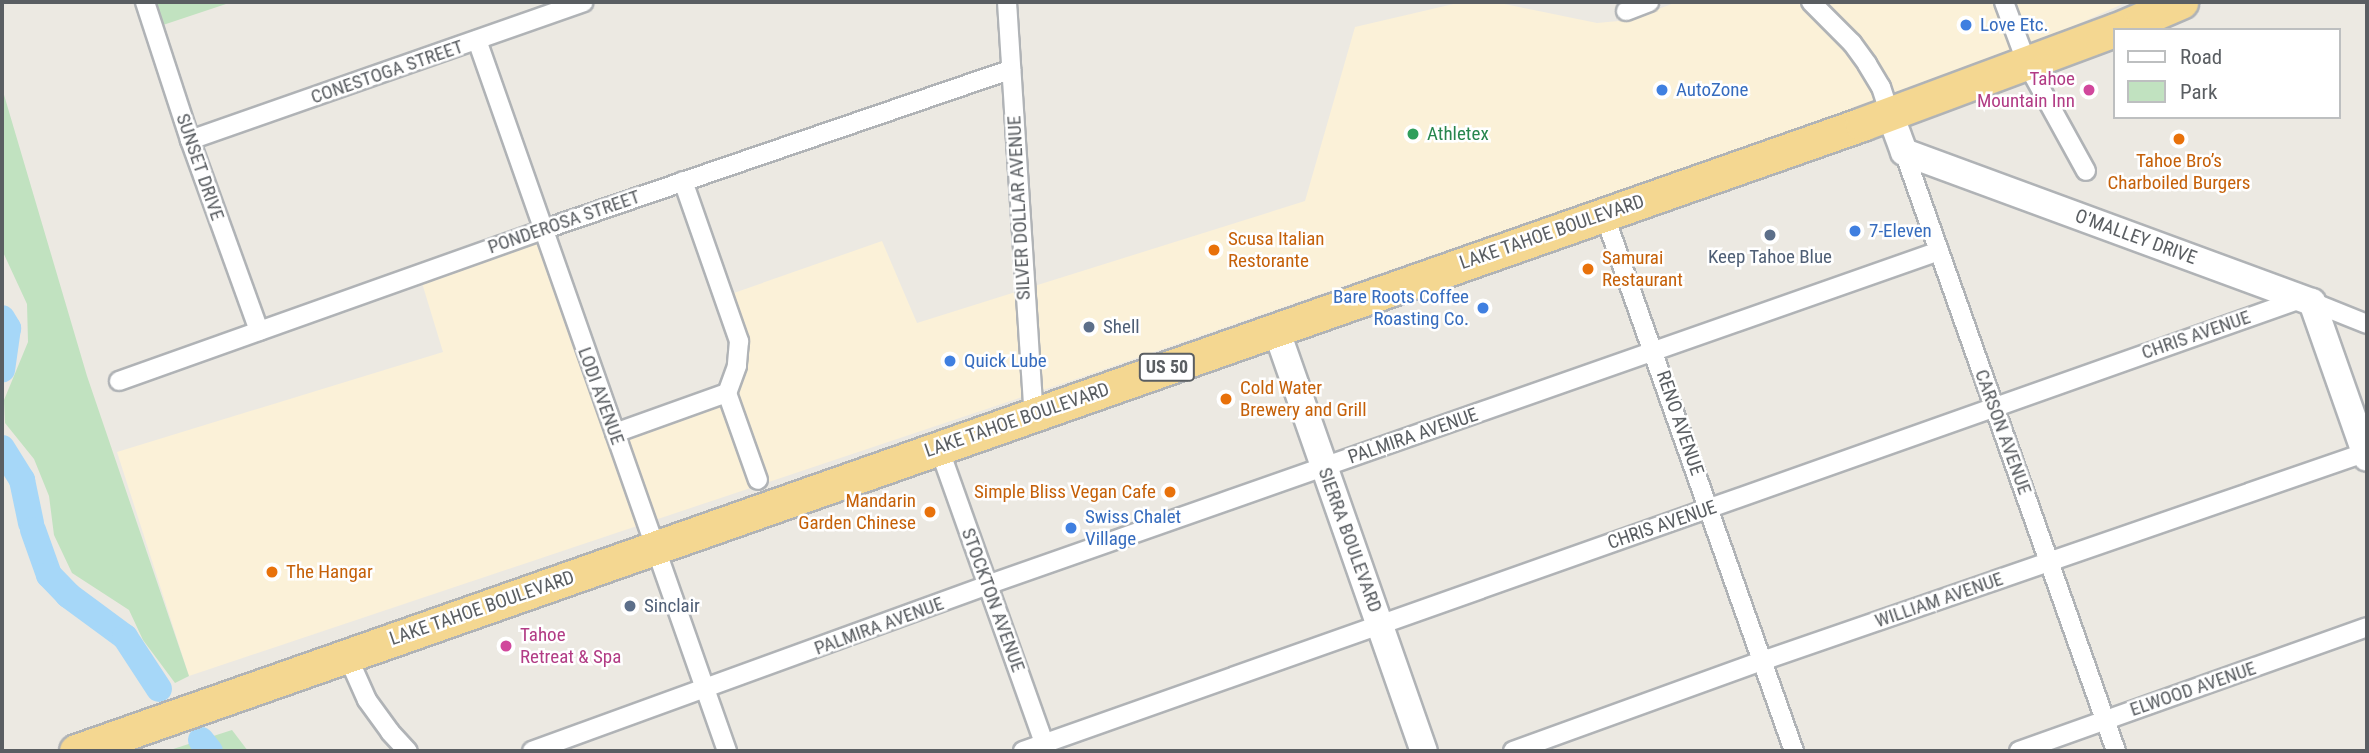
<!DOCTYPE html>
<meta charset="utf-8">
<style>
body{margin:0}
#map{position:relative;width:2369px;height:753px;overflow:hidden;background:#ece9e2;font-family:"Roboto Condensed",sans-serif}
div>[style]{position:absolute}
.commercial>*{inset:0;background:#fbf1d8}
.green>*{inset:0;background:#c1e2c0}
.river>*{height:26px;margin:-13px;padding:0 13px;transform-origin:13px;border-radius:13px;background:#a6d7f8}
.roads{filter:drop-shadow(2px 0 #b0b3b6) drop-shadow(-2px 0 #b0b3b6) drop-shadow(0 2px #b0b3b6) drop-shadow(0 -2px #b0b3b6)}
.street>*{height:18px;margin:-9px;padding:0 9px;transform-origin:9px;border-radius:9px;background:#fff}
.secondary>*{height:26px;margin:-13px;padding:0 13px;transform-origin:13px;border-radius:13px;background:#fff}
.highway>*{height:33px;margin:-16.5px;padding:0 16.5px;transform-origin:16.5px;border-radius:16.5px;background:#f4d791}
.dots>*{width:19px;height:19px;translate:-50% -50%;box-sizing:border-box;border:4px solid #fff;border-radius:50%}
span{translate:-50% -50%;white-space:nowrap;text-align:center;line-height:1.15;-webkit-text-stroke:5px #fff;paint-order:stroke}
.shield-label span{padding:2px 5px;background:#fff;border:2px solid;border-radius:5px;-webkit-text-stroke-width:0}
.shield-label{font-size:18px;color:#5a5e62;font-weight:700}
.shop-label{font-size:19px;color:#366cbe}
.left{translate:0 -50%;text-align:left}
.right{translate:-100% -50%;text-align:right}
.street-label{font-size:19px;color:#5a5e62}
.hotel-label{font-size:19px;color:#b23c85}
.leisure-label{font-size:19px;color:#27864d}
.food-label{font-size:19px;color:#c56008}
.service-label{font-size:19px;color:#4e5e75}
.frame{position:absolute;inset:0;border:4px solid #5a5e62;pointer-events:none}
.legend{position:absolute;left:2113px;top:28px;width:228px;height:91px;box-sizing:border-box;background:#fff;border:2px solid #bdbfc0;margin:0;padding:9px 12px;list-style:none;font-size:21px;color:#5a5e62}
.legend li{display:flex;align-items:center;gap:14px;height:35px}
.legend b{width:35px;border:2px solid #bdbfc0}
</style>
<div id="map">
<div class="commercial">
<i style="clip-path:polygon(1462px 2px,1495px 2px,1597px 23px,1629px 20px,1677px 2px,2127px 2px,2025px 48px,1571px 207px,1082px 377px,189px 676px,117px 452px,443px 352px,422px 283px,540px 235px,609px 440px,733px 395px,731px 294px,882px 241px,917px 323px,1305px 201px,1355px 27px)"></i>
</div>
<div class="green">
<i style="clip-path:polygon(153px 2px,232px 2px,160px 26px)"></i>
<i style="clip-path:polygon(2px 88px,87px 376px,189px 676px,175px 683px,143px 640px,129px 610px,72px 573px,54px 535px,49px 496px,34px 459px,5px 423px,4px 400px,28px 342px,27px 304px,2px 250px)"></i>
<i style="clip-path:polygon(232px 730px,248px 751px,167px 751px)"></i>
</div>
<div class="river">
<i style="left:2px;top:318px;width:12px;rotate:59deg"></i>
<i style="left:8px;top:328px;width:42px;rotate:98.1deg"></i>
<i style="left:2px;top:448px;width:38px;rotate:58deg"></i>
<i style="left:22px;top:480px;width:44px;rotate:78.2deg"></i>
<i style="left:33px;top:530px;width:48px;rotate:70.4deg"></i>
<i style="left:49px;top:575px;width:28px;rotate:46deg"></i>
<i style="left:68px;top:595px;width:71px;rotate:36.4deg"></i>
<i style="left:125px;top:637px;width:62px;rotate:56.8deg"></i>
<i style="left:201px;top:740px;width:14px;rotate:51deg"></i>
</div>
<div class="roads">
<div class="street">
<i style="left:145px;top:2px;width:145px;rotate:71.9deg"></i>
<i style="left:190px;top:140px;width:203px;rotate:70.1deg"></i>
<i style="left:1007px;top:2px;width:414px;rotate:86.3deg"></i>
<i style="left:1811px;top:2px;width:58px;rotate:45deg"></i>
<i style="left:1852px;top:43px;width:26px;rotate:54deg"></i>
<i style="left:1867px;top:64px;width:27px;rotate:59deg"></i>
<i style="left:1881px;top:87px;width:28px;rotate:72deg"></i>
<i style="left:2004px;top:2px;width:66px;rotate:69.6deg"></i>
<i style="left:2027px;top:64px;width:122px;rotate:61.1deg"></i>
<i style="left:1626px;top:11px;width:25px;rotate:-21deg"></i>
<i style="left:477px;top:40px;width:754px;rotate:70.63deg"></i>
<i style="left:190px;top:140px;width:417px;rotate:-19.3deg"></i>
<i style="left:1904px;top:152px;width:635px;rotate:70.51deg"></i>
<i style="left:683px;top:181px;width:170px;rotate:70.7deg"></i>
<i style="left:739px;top:341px;width:25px;rotate:95deg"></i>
<i style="left:737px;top:366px;width:29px;rotate:110deg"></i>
<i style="left:1604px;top:214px;width:570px;rotate:70.52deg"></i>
<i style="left:2312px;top:302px;width:59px;rotate:21.8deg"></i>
<i style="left:119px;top:381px;width:449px;rotate:-19.6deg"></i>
<i style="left:542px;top:230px;width:496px;rotate:-18.9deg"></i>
<i style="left:615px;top:433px;width:119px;rotate:-19.7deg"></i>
<i style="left:727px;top:393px;width:92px;rotate:70.4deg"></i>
<i style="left:939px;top:448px;width:322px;rotate:70.4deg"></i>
<i style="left:347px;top:655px;width:49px;rotate:66deg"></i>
<i style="left:367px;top:700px;width:39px;rotate:54deg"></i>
<i style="left:390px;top:732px;width:26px;rotate:47deg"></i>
<i style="left:532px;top:751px;width:484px;rotate:-20deg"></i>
<i style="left:987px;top:585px;width:1009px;rotate:-19.33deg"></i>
<i style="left:1023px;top:751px;width:1356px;rotate:-19.48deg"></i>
<i style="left:1513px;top:751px;width:265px;rotate:-19.9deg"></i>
<i style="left:1762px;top:661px;width:640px;rotate:-19.06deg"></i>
<i style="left:2019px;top:751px;width:369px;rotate:-19.6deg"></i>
</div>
<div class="secondary">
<i style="left:1890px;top:114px;width:40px;rotate:69.8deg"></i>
<i style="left:1904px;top:152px;width:435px;rotate:20.2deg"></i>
<i style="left:2312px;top:302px;width:165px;rotate:70.6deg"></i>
<i style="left:1276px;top:329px;width:447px;rotate:70.7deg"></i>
</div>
<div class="highway">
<i style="left:2116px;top:30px;width:71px;rotate:-23.3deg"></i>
<i style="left:76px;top:751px;width:1893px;rotate:-19.34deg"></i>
<i style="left:1862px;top:124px;width:270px;rotate:-20.4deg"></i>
</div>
</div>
<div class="dots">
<i style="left:1966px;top:25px;background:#3f7fe0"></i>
<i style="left:1662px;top:90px;background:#3f7fe0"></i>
<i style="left:2089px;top:90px;background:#d1479c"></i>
<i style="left:1413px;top:134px;background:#2e9e5b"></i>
<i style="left:2179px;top:139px;background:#e8710a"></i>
<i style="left:1855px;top:231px;background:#3f7fe0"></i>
<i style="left:1770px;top:235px;background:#5c6f8a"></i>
<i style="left:1214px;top:250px;background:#e8710a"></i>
<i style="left:1588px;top:269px;background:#e8710a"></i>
<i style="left:1483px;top:308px;background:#3f7fe0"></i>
<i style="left:1089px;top:327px;background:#5c6f8a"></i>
<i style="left:950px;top:361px;background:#3f7fe0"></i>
<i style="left:1226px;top:399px;background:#e8710a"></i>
<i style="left:1170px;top:492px;background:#e8710a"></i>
<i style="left:930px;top:512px;background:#e8710a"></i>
<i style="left:1071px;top:528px;background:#3f7fe0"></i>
<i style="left:272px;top:572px;background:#e8710a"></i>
<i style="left:630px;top:606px;background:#5c6f8a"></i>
<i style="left:506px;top:646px;background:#d1479c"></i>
</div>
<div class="shield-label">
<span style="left:1167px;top:367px">US 50</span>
</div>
<div class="shop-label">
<span class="left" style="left:1980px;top:25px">Love Etc.</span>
<span class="left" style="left:1676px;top:90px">AutoZone</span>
<span class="left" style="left:1869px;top:231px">7-Eleven</span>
<span class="right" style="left:1469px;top:308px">Bare Roots Coffee<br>Roasting Co.</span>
<span class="left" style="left:964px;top:361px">Quick Lube</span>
<span class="left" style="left:1085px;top:528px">Swiss Chalet<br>Village</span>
</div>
<div class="street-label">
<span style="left:387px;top:72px;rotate:-19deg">CONESTOGA STREET</span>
<span style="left:200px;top:167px;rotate:71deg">SUNSET DRIVE</span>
<span style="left:1019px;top:208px;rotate:-93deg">SILVER DOLLAR AVENUE</span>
<span style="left:564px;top:222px;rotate:-19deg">PONDEROSA STREET</span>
<span style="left:1552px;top:232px;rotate:-19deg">LAKE TAHOE BOULEVARD</span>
<span style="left:2136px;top:237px;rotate:20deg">O'MALLEY DRIVE</span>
<span style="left:2196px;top:335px;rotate:-19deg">CHRIS AVENUE</span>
<span style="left:601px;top:396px;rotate:70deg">LODI AVENUE</span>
<span style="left:1017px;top:420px;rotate:-19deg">LAKE TAHOE BOULEVARD</span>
<span style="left:1680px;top:423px;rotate:71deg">RENO AVENUE</span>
<span style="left:2003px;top:432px;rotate:70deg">CARSON AVENUE</span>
<span style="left:1413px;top:436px;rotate:-19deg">PALMIRA AVENUE</span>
<span style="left:1662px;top:525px;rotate:-19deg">CHRIS AVENUE</span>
<span style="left:1350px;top:540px;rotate:70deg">SIERRA BOULEVARD</span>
<span style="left:993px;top:600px;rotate:70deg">STOCKTON AVENUE</span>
<span style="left:1939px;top:600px;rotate:-19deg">WILLIAM AVENUE</span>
<span style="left:482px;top:608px;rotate:-19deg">LAKE TAHOE BOULEVARD</span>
<span style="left:879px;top:626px;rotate:-20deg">PALMIRA AVENUE</span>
<span style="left:2193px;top:689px;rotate:-19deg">ELWOOD AVENUE</span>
</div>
<div class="hotel-label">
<span class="right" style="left:2075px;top:90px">Tahoe<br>Mountain Inn</span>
<span class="left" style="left:520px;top:646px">Tahoe<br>Retreat &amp; Spa</span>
</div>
<div class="leisure-label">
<span class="left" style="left:1427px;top:134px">Athletex</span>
</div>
<div class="food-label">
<span style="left:2179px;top:172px">Tahoe Bro’s<br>Charboiled Burgers</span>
<span class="left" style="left:1228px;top:250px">Scusa Italian<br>Restorante</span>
<span class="left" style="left:1602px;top:269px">Samurai<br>Restaurant</span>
<span class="left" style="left:1240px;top:399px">Cold Water<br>Brewery and Grill</span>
<span class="right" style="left:1156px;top:492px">Simple Bliss Vegan Cafe</span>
<span class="right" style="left:916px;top:512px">Mandarin<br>Garden Chinese</span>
<span class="left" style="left:286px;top:572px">The Hangar</span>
</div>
<div class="service-label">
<span style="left:1770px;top:257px">Keep Tahoe Blue</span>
<span class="left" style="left:1103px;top:327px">Shell</span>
<span class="left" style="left:644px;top:606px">Sinclair</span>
</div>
<div class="frame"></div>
<ul class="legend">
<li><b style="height:9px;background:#fff"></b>Road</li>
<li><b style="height:19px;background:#c1e2c0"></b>Park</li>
</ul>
</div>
